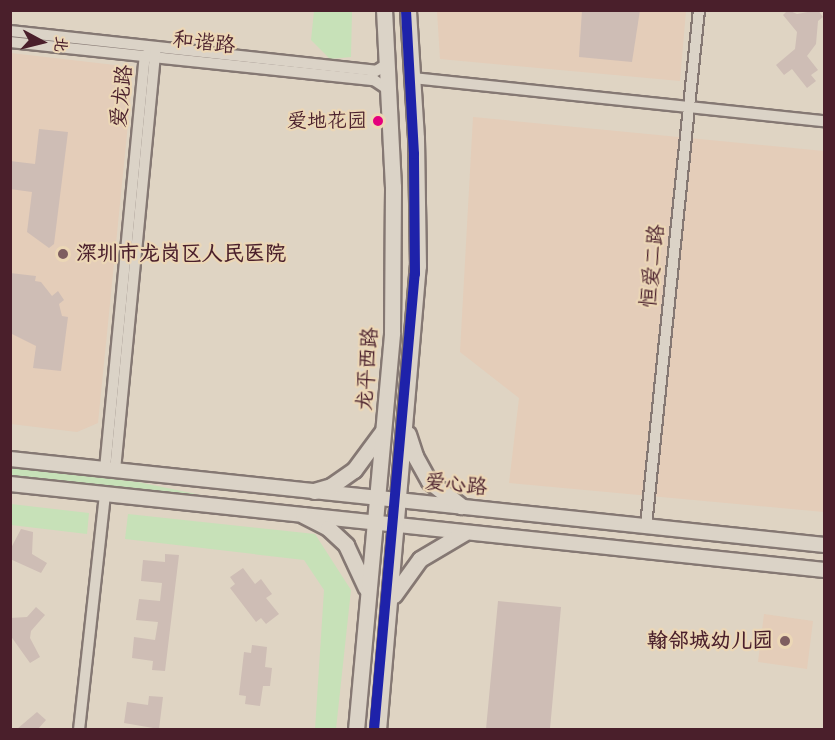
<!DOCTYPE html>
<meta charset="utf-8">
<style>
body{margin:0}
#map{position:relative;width:835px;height:740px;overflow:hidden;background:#dfd4c3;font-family:Mynerve,"LXGW WenKai TC",sans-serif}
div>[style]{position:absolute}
.built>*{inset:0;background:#e4cdb9}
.green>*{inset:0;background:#c7e1b8}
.building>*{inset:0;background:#cebdb5}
.roads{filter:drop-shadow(2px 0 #857873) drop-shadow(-2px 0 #857873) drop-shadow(0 2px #857873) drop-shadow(0 -2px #857873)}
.street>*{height:10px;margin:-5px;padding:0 5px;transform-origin:5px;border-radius:5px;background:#dbd3c7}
.secondary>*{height:14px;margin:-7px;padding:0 7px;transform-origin:7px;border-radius:7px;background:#dbd3c7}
.primary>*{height:15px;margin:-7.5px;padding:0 7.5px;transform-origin:7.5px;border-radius:7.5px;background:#dbd3c7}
.metro-1>*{height:10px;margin:-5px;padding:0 5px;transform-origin:5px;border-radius:5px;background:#1e22aa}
.dots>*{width:16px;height:16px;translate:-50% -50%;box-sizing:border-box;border:3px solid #ecd7b6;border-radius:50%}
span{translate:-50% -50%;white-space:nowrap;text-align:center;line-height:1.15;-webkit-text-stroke:4.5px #ecd7b6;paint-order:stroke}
.bus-label{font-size:20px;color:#4a1f2b}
.right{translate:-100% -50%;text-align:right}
.street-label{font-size:21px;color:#4a1f2b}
.poi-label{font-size:21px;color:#4a1f2b;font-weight:700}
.left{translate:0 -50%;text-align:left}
.frame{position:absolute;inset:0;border:12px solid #4a1f2b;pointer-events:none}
.north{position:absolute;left:12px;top:12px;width:60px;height:60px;-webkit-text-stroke:4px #ecd7b6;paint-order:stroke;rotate:97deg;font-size:16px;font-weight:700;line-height:24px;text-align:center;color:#4a1f2b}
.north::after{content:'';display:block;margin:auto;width:21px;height:27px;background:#4a1f2b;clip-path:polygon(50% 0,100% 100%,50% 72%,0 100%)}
</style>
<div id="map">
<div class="built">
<i style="clip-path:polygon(437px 11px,686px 11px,680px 81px,440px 59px)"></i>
<i style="clip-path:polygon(11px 53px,115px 65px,132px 84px,98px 423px,77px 432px,11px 424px)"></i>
<i style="clip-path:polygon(473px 117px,824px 151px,824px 512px,509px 483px,519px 398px,460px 352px)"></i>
<i style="clip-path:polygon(764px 614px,813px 621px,807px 669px,758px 662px)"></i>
</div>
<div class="green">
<i style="clip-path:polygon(314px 11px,352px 11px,351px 57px,330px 59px,311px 40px)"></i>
<i style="clip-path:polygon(11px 468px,138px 482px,201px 495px,11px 479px)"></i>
<i style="clip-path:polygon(11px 504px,89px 513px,87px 534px,11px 525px)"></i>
<i style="clip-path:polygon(128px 514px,315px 534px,351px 590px,336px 729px,315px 729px,324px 590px,304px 560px,125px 539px)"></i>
</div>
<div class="building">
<i style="clip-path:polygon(582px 10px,640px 10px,632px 62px,579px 57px)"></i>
<i style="clip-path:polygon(788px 10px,797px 14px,818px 10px,823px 17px,818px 21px,816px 44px,807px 56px,818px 70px,811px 75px,816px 81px,807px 88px,792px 69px,784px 75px,776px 65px,795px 49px,797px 32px,783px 15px)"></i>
<i style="clip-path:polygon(39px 129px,68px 132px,54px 244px,49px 248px,27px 232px,32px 192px,10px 189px,10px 161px,35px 164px)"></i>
<i style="clip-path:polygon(10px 273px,36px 276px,35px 281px,41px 282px,52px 296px,58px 291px,64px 300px,59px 304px,62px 316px,68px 317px,61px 371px,33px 368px,36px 346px,10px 333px)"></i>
<i style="clip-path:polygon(21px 529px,33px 532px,32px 554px,47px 563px,41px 573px,10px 559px,10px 550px)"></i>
<i style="clip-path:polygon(165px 554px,179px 555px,165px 671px,152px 670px,153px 661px,132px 658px,134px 637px,155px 640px,158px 622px,136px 620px,139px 599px,160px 601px,162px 583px,141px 581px,143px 560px,165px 562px)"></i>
<i style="clip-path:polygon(243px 568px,255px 584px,261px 579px,272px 594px,266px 598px,279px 614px,266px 624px,261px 618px,256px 622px,230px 588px,235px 584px,230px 577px)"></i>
<i style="clip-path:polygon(498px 601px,561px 607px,550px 729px,486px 729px)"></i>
<i style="clip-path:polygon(36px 607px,45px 615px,31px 631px,30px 638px,40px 657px,30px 663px,10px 635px,10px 618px,27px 617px)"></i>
<i style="clip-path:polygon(252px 645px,267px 647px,265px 667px,272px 668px,270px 686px,263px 686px,260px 706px,245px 704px,246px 696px,239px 695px,244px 652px,251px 653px)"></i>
<i style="clip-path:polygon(149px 696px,163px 697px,159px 729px,124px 723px,127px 702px,148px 705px)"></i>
<i style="clip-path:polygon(37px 712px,46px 720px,38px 729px,17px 729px)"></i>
</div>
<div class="roads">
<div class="street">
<i style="left:10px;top:31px;width:368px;rotate:6.2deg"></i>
<i style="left:376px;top:71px;width:13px;rotate:-32deg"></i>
<i style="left:10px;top:42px;width:366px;rotate:6deg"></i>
<i style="left:374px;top:80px;width:18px;rotate:34deg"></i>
<i style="left:413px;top:78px;width:413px;rotate:6deg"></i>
<i style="left:105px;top:469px;width:415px;rotate:-84.5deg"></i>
<i style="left:145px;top:56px;width:14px;rotate:-39deg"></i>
<i style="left:115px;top:470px;width:425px;rotate:-84.5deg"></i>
<i style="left:646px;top:526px;width:519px;rotate:-84.14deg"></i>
<i style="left:79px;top:730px;width:237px;rotate:-83.7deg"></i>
</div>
<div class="secondary">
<i style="left:10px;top:459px;width:819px;rotate:6.03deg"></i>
<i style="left:10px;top:484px;width:819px;rotate:6.03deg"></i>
</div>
<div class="primary">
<i style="left:408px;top:434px;width:23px;rotate:72deg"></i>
<i style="left:415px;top:456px;width:29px;rotate:61deg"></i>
<i style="left:429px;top:481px;width:41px;rotate:38deg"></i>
<i style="left:314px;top:491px;width:18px;rotate:-16deg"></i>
<i style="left:331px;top:486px;width:28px;rotate:-35deg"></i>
<i style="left:354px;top:470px;width:47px;rotate:-53.6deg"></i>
<i style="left:303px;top:515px;width:28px;rotate:27deg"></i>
<i style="left:328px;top:528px;width:25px;rotate:43deg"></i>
<i style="left:346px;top:545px;width:47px;rotate:65.1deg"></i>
<i style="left:394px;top:595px;width:44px;rotate:-54.2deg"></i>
<i style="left:420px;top:559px;width:51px;rotate:-30.6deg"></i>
<i style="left:356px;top:730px;width:399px;rotate:-84.8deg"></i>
<i style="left:392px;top:333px;width:146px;rotate:-89.6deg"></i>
<i style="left:393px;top:187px;width:177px;rotate:-92.9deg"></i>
<i style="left:378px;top:730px;width:466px;rotate:-85.1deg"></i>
<i style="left:418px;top:266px;width:128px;rotate:-90.9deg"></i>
<i style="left:416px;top:138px;width:128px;rotate:-93.6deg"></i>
</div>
</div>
<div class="metro-1">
<i style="left:374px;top:730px;width:458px;rotate:-84.9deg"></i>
<i style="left:415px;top:274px;width:120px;rotate:-90.5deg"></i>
<i style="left:414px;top:154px;width:144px;rotate:-93.2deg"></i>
</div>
<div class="dots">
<i style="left:378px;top:121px;background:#e5007d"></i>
<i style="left:63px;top:254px;background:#7e5e60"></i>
<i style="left:785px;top:641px;background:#7e5e60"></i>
</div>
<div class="bus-label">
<span class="right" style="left:367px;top:121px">爱地花园</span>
</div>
<div class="street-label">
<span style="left:204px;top:43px;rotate:6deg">和谐路</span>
<span style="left:122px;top:96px;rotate:-84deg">爱龙路</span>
<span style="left:653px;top:266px;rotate:-84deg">恒爱二路</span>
<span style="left:368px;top:369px;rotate:-86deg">龙平西路</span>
<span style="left:456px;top:485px;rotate:6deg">爱心路</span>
</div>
<div class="poi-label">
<span class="left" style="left:76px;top:254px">深圳市龙岗区人民医院</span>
<span class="right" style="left:773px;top:641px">翰邻城幼儿园</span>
</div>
<div class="frame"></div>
<div class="north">北</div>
</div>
